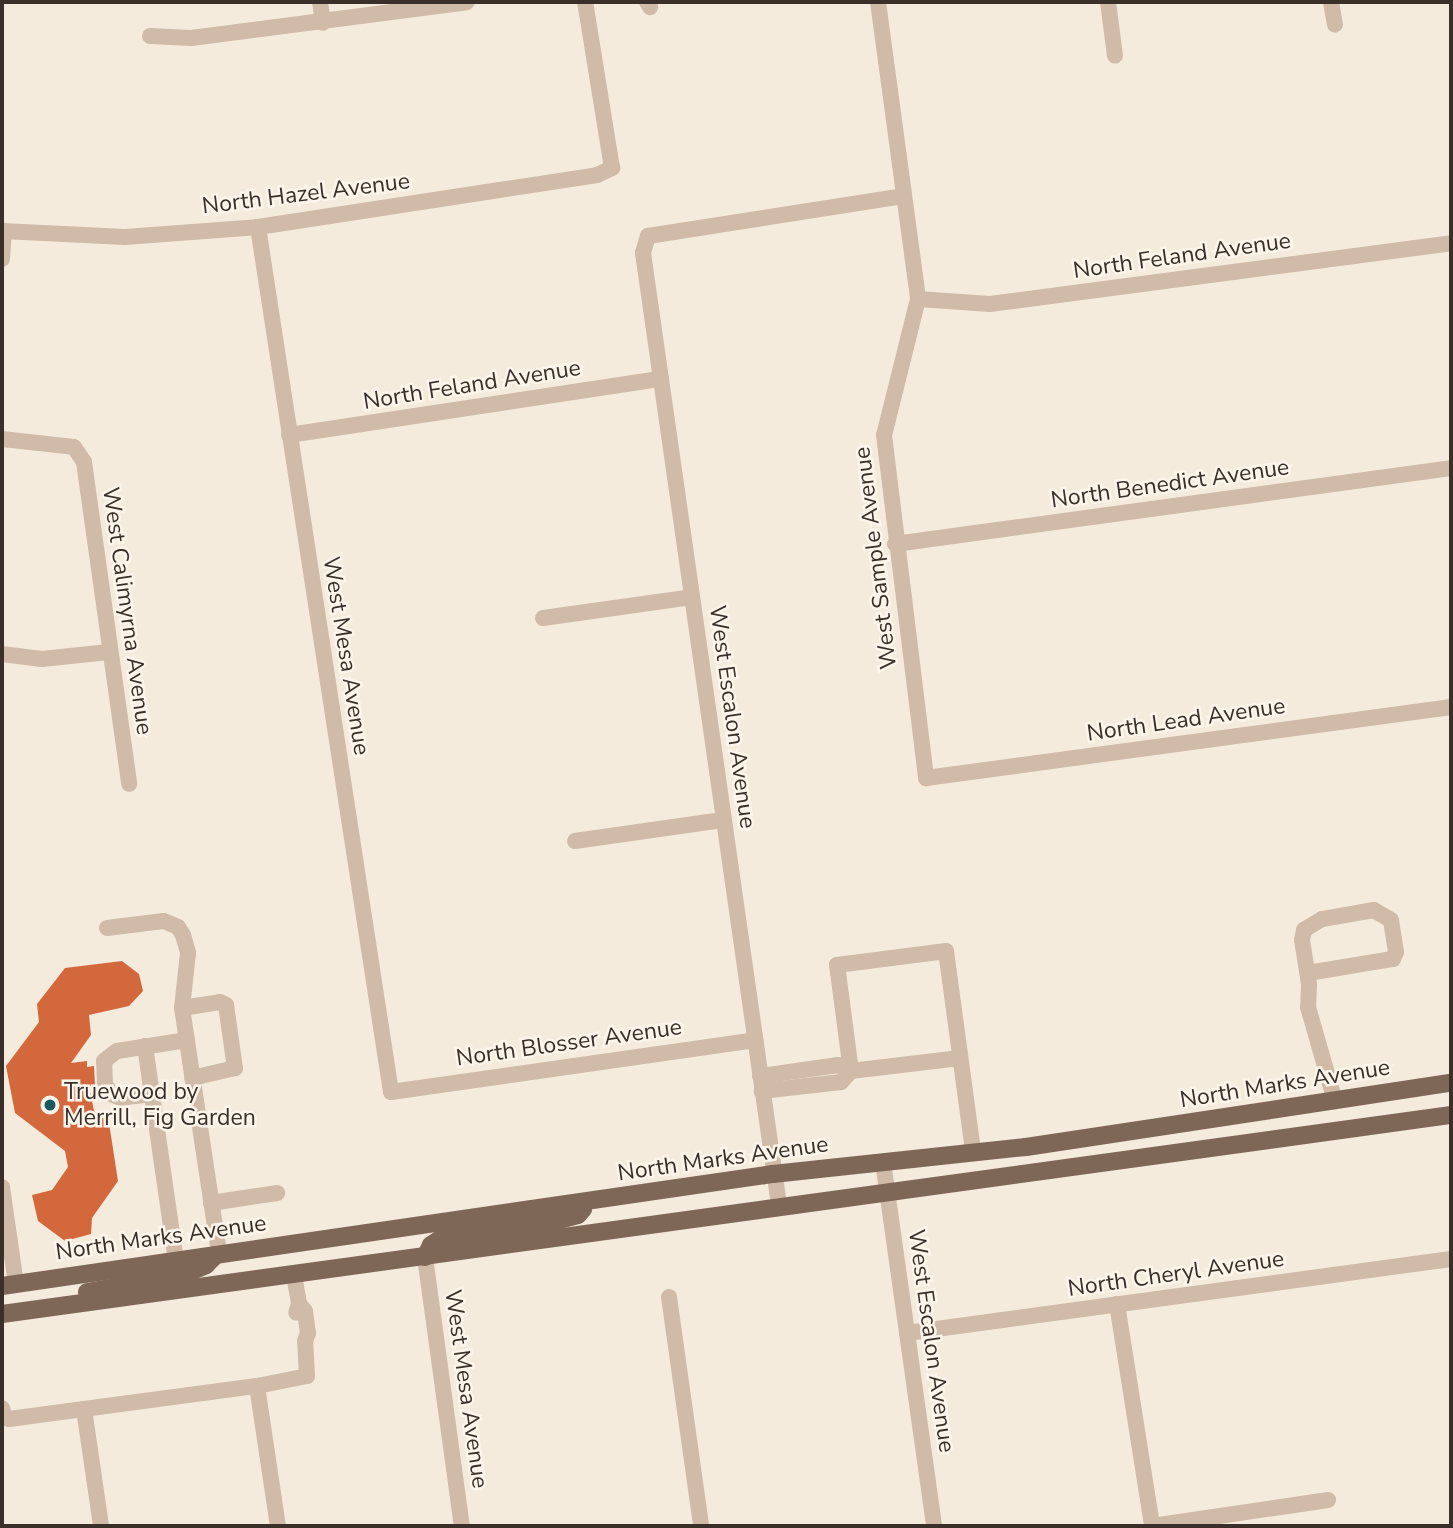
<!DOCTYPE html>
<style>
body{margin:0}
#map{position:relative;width:1453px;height:1528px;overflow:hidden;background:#f5ebdd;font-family:"Nunito Sans",sans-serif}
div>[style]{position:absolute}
.building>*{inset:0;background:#d3683d}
.minor>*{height:16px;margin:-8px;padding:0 8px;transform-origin:8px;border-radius:8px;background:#cfbba7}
.major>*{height:18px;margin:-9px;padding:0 9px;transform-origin:9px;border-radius:9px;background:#7f6758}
.dots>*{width:19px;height:19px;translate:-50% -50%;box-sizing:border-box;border:4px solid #fcf5eb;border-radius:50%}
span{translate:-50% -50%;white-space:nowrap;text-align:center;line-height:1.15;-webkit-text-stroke:5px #fcf5eb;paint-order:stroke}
.street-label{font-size:23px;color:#3b2f29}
.poi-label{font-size:23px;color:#3b2f29}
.left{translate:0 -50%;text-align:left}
.frame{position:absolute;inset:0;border:4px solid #3b2f29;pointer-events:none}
</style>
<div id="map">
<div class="building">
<i style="clip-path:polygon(122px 961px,139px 974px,143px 991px,129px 1006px,89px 1015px,91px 1035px,71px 1063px,87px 1061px,87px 1067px,94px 1066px,95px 1086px,89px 1086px,94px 1111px,109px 1123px,118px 1181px,92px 1218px,91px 1234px,65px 1241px,38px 1221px,32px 1195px,52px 1190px,68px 1167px,65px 1151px,15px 1113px,6px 1066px,39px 1022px,37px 1004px,65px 968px)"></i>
</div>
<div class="minor">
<i style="left:320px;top:2px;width:21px;rotate:82deg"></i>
<i style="left:647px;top:2px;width:6px;rotate:59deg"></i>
<i style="left:878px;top:2px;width:300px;rotate:82.3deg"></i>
<i style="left:918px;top:299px;width:140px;rotate:104deg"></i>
<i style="left:884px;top:435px;width:346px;rotate:83deg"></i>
<i style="left:926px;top:778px;width:530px;rotate:-7.7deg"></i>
<i style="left:1108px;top:2px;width:54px;rotate:82.6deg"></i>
<i style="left:1331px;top:2px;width:23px;rotate:80deg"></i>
<i style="left:150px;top:36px;width:41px;rotate:2.8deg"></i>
<i style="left:191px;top:38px;width:278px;rotate:-7.4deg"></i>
<i style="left:258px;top:227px;width:875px;rotate:81.26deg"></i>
<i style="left:391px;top:1092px;width:368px;rotate:-8.1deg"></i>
<i style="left:2px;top:231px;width:123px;rotate:2.8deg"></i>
<i style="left:125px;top:237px;width:133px;rotate:-4.3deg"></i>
<i style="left:258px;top:227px;width:343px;rotate:-8.7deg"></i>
<i style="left:597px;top:175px;width:17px;rotate:-25deg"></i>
<i style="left:612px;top:168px;width:168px;rotate:-99.2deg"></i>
<i style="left:2px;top:259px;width:28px;rotate:-86deg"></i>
<i style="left:918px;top:299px;width:72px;rotate:4deg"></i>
<i style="left:990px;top:304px;width:465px;rotate:-7.5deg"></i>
<i style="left:289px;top:435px;width:376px;rotate:-8.6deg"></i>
<i style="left:2px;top:439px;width:72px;rotate:6.3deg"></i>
<i style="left:74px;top:447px;width:18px;rotate:56deg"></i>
<i style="left:84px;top:462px;width:325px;rotate:82deg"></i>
<i style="left:895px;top:544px;width:561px;rotate:-7.78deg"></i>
<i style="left:543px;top:618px;width:150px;rotate:-8deg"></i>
<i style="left:2px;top:654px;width:40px;rotate:7.1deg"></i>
<i style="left:42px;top:659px;width:67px;rotate:-6deg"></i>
<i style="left:575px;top:841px;width:149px;rotate:-8.1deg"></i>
<i style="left:107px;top:928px;width:57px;rotate:-7deg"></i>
<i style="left:164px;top:921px;width:15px;rotate:23deg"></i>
<i style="left:178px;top:927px;width:9px;rotate:58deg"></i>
<i style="left:183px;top:935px;width:19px;rotate:74deg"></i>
<i style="left:188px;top:953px;width:55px;rotate:96.2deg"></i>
<i style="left:182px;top:1008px;width:248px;rotate:81.4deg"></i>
<i style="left:1308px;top:973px;width:86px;rotate:-9.4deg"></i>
<i style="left:1393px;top:959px;width:8px;rotate:-67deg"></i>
<i style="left:1396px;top:952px;width:32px;rotate:-99deg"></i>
<i style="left:1391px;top:920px;width:20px;rotate:-150deg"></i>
<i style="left:1374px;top:910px;width:53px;rotate:170.2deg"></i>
<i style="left:1322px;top:919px;width:21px;rotate:149deg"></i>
<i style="left:1304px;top:930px;width:10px;rotate:101deg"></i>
<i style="left:1302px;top:940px;width:45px;rotate:81deg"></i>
<i style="left:1309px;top:984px;width:23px;rotate:92deg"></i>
<i style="left:1308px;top:1007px;width:98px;rotate:74deg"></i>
<i style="left:182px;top:1008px;width:38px;rotate:-9deg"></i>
<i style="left:220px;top:1002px;width:7px;rotate:27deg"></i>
<i style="left:226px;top:1005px;width:64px;rotate:81.9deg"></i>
<i style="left:235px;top:1068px;width:44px;rotate:166.9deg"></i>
<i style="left:145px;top:1046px;width:216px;rotate:81.8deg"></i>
<i style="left:960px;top:1058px;width:110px;rotate:173.2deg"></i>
<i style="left:851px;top:1071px;width:107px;rotate:-97.5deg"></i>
<i style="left:837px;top:965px;width:110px;rotate:-7.3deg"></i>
<i style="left:946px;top:951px;width:203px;rotate:82.3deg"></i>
<i style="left:760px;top:1076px;width:79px;rotate:-8deg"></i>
<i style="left:838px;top:1065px;width:14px;rotate:25deg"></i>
<i style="left:851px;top:1071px;width:15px;rotate:132deg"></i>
<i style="left:841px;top:1082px;width:80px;rotate:173.5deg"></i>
<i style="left:152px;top:1094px;width:31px;rotate:173deg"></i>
<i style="left:121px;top:1098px;width:9px;rotate:-159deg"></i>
<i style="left:113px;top:1095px;width:13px;rotate:-129deg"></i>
<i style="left:105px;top:1085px;width:24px;rotate:-92deg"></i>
<i style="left:104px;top:1061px;width:16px;rotate:-38deg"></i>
<i style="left:117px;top:1051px;width:71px;rotate:-8.9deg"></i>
<i style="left:883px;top:1162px;width:368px;rotate:82deg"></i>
<i style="left:2px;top:1187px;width:98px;rotate:81.8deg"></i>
<i style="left:211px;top:1203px;width:67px;rotate:-8.6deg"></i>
<i style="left:779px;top:1205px;width:962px;rotate:-98.13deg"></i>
<i style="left:643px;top:253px;width:18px;rotate:-74deg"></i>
<i style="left:648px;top:236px;width:258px;rotate:-8.9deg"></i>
<i style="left:425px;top:1257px;width:272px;rotate:82.2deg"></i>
<i style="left:294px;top:1275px;width:29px;rotate:80deg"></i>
<i style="left:299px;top:1304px;width:9px;rotate:108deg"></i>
<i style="left:669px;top:1297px;width:231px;rotate:82deg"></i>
<i style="left:1117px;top:1304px;width:225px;rotate:81deg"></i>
<i style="left:907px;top:1333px;width:549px;rotate:-7.75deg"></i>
<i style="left:257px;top:1386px;width:51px;rotate:-11.3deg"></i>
<i style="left:307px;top:1376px;width:35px;rotate:-93deg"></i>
<i style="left:305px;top:1341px;width:9px;rotate:-69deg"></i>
<i style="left:308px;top:1333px;width:22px;rotate:-98deg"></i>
<i style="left:305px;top:1311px;width:9px;rotate:-131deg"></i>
<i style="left:2px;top:1408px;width:10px;rotate:73deg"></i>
<i style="left:5px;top:1418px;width:4px;rotate:14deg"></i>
<i style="left:9px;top:1419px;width:250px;rotate:-7.6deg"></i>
<i style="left:257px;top:1386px;width:142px;rotate:81.5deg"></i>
<i style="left:84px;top:1409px;width:118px;rotate:81.7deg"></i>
<i style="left:1152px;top:1526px;width:178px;rotate:-8.4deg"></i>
</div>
<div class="major">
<i style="left:425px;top:1257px;width:13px;rotate:-63deg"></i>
<i style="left:431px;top:1245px;width:9px;rotate:-32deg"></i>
<i style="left:439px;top:1240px;width:106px;rotate:-8.7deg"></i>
<i style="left:544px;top:1224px;width:35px;rotate:-15deg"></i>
<i style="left:578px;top:1215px;width:8px;rotate:-50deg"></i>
<i style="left:2px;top:1286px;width:779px;rotate:-8.27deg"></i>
<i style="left:773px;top:1174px;width:254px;rotate:-6.1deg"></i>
<i style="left:1026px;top:1147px;width:430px;rotate:-8.6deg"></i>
<i style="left:87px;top:1292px;width:97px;rotate:-10deg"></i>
<i style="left:183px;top:1275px;width:25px;rotate:-23deg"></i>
<i style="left:206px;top:1265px;width:14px;rotate:-45deg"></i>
<i style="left:2px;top:1314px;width:1463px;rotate:-7.82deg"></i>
</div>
<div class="dots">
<i style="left:50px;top:1105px;background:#195a62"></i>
</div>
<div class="street-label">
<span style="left:306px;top:194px;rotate:-7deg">North Hazel Avenue</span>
<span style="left:1182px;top:256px;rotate:-8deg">North Feland Avenue</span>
<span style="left:472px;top:385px;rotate:-9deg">North Feland Avenue</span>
<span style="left:1170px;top:484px;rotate:-8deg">North Benedict Avenue</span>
<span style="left:876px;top:558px;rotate:-97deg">West Sample Avenue</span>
<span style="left:127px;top:611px;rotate:82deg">West Calimyrna Avenue</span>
<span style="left:346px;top:656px;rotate:81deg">West Mesa Avenue</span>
<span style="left:732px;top:717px;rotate:82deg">West Escalon Avenue</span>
<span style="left:1186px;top:720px;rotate:-8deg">North Lead Avenue</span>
<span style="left:569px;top:1043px;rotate:-8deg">North Blosser Avenue</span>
<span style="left:1285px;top:1084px;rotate:-9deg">North Marks Avenue</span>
<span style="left:723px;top:1159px;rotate:-8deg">North Marks Avenue</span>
<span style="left:161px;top:1238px;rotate:-8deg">North Marks Avenue</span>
<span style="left:1176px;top:1274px;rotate:-8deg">North Cheryl Avenue</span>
<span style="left:931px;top:1341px;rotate:82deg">West Escalon Avenue</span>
<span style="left:466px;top:1389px;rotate:82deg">West Mesa Avenue</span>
</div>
<div class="poi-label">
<span class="left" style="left:64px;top:1105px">Truewood by<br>Merrill, Fig Garden</span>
</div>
<div class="frame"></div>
</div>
